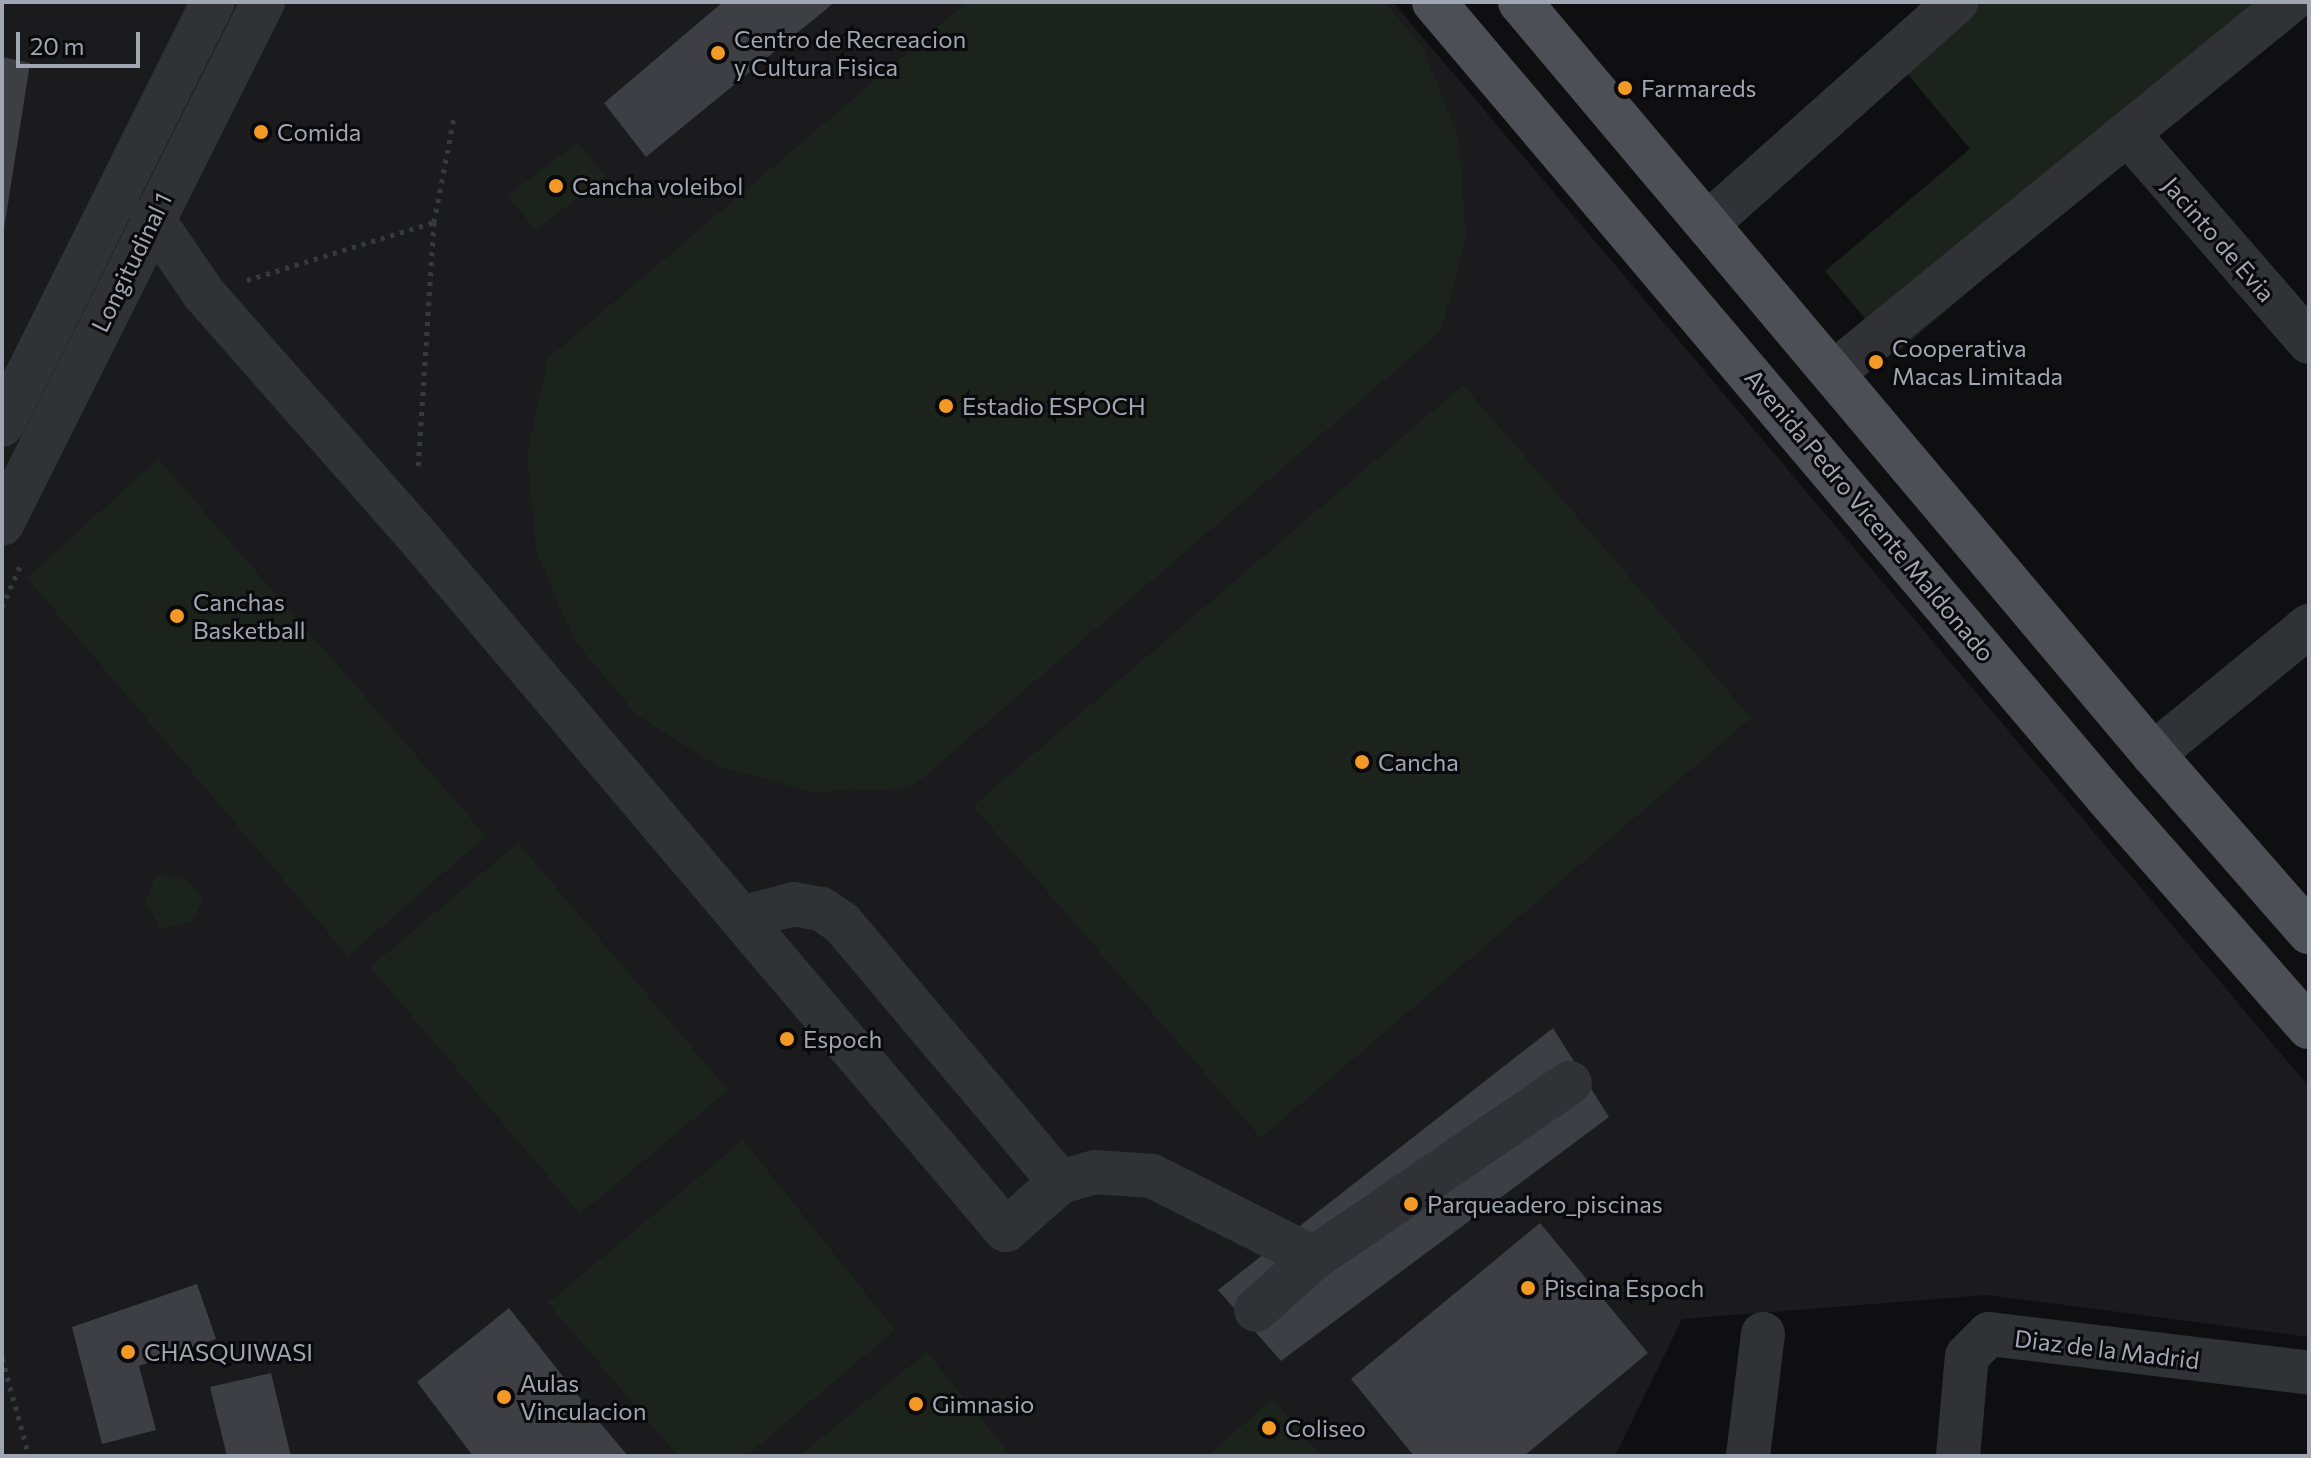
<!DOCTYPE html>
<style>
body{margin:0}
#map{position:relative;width:2311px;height:1458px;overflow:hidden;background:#0f0f11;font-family:Commissioner,sans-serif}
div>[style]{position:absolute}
.built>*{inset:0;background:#1b1b1e}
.green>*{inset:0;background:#1c231c}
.building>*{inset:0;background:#3e3f44}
.path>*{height:5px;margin-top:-2.5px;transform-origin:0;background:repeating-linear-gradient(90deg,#36393d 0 4px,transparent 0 10px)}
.minor>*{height:44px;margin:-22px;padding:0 22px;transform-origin:22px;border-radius:22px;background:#303236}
.major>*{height:44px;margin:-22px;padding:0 22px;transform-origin:22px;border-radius:22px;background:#4c4f55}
.dots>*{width:22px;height:22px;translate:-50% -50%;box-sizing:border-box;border:4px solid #0a0a0c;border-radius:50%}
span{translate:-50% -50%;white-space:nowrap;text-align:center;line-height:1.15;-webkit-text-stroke:6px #0a0a0c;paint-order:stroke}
.poi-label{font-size:24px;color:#a0a7b2}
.left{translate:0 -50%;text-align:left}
.street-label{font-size:24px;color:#a0a7b2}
.frame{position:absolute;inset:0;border:4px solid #a0a7b2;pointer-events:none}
.scale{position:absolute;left:16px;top:32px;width:124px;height:36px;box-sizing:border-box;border:4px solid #a0a7b2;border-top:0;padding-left:10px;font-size:24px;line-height:28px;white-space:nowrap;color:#a0a7b2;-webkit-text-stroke:6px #0a0a0c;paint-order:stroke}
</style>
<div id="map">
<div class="built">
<i style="clip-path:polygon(2px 2px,1393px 2px,2309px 1087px,2309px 1337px,1987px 1295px,1682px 1319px,1615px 1456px,2px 1456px)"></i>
</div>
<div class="green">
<i style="clip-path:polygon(967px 2px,1385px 2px,1424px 49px,1459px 140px,1466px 237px,1441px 331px,911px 788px,814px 792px,719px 767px,637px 715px,574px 640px,536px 550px,527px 454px,548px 358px)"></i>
<i style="clip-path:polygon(1961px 2px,2309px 2px,1895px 354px,1825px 271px,1970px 149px,1895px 59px)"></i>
<i style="clip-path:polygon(578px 142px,605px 176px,536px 230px,507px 196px)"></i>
<i style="clip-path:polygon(1463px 385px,1751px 718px,1261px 1138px,973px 806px)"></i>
<i style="clip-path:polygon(158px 459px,486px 836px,348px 956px,27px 578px)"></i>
<i style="clip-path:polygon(518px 843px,728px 1090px,580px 1214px,370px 967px)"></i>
<i style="clip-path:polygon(156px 875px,184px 877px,204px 900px,191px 922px,160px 929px,146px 902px)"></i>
<i style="clip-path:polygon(743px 1140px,895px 1330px,746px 1456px,678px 1456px,548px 1303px)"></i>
<i style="clip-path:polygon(927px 1352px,1011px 1456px,799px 1456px)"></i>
<i style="clip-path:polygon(1273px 1399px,1322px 1456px,1207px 1456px)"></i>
</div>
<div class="building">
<i style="clip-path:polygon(723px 2px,835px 2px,646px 157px,604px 103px)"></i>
<i style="clip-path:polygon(2px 57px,30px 63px,4px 229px,2px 229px)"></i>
<i style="clip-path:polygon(1553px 1028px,1609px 1117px,1281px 1361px,1218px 1290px)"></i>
<i style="clip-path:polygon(1540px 1223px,1648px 1353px,1524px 1456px,1414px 1456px,1351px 1379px)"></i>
<i style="clip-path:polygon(197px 1284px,216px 1339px,139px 1366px,156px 1430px,102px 1444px,72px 1327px)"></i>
<i style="clip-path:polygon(509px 1308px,591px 1412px,628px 1456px,473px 1456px,417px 1382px)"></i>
<i style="clip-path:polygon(271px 1373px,291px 1456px,227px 1456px,210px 1387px)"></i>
</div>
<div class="path">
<i style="left:434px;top:222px;width:107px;rotate:-79.2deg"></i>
<i style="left:247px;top:280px;width:196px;rotate:-17.2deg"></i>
<i style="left:434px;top:222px;width:250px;rotate:93.7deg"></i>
<i style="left:2px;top:607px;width:47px;rotate:-66.2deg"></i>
<i style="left:2px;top:1358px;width:102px;rotate:74.6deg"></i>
</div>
<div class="minor">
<i style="left:2130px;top:136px;width:273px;rotate:49deg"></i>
<i style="left:152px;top:218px;width:92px;rotate:55.6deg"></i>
<i style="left:204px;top:294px;width:317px;rotate:48.6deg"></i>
<i style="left:414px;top:532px;width:506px;rotate:49.73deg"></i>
<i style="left:741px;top:918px;width:409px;rotate:49.7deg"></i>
<i style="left:1006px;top:1230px;width:72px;rotate:-41.6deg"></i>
<i style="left:1060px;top:1182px;width:339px;rotate:-130.1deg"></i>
<i style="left:842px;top:923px;width:25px;rotate:-146deg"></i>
<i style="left:821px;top:909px;width:27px;rotate:-170deg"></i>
<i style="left:794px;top:904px;width:55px;rotate:165.2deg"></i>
<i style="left:1707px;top:224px;width:334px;rotate:-41.7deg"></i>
<i style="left:1833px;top:373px;width:588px;rotate:-39.13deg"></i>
<i style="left:2px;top:425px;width:473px;rotate:-63.5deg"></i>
<i style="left:2px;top:524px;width:584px;rotate:-63.43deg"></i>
<i style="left:2153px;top:754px;width:202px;rotate:-39.4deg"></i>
<i style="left:1060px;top:1182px;width:36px;rotate:-16deg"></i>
<i style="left:1095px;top:1172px;width:57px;rotate:4deg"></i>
<i style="left:1152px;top:1176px;width:182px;rotate:26.8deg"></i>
<i style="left:1256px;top:1310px;width:78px;rotate:-41.9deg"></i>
<i style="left:1314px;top:1258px;width:310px;rotate:-34.4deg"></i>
<i style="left:1748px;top:1456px;width:123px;rotate:-83deg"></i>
<i style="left:1958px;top:1456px;width:100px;rotate:-84.9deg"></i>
<i style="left:1967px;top:1356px;width:31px;rotate:-45deg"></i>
<i style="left:1989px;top:1334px;width:322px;rotate:6.9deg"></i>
</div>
<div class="major">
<i style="left:1434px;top:2px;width:1039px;rotate:49.76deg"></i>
<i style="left:2105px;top:795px;width:309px;rotate:48.7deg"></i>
<i style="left:1520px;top:2px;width:983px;rotate:49.91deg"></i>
<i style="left:2153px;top:754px;width:237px;rotate:48.8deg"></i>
</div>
<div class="dots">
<i style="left:718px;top:53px;background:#f39925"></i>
<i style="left:1625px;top:88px;background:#f39925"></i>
<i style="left:261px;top:132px;background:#f39925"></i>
<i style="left:556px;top:186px;background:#f39925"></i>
<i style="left:1876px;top:362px;background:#f39925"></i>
<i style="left:946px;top:406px;background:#f39925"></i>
<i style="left:177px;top:616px;background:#f39925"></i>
<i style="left:1362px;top:762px;background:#f39925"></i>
<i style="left:787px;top:1039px;background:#f39925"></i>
<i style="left:1411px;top:1204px;background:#f39925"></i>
<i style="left:1528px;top:1288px;background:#f39925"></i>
<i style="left:128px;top:1352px;background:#f39925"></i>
<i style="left:504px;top:1397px;background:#f39925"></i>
<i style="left:916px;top:1404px;background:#f39925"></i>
<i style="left:1269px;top:1428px;background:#f39925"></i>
</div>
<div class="poi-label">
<span class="left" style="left:734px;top:53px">Centro de Recreacion<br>y Cultura Fisica</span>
<span class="left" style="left:1641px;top:88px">Farmareds</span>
<span class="left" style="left:277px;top:132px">Comida</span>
<span class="left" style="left:572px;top:186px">Cancha voleibol</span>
<span class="left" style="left:1892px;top:362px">Cooperativa<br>Macas Limitada</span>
<span class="left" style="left:962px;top:406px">Estadio ESPOCH</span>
<span class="left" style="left:193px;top:616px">Canchas<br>Basketball</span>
<span class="left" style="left:1378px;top:762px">Cancha</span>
<span class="left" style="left:803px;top:1039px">Espoch</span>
<span class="left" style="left:1427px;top:1204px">Parqueadero_piscinas</span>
<span class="left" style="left:1544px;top:1288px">Piscina Espoch</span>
<span class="left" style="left:144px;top:1352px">CHASQUIWASI</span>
<span class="left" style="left:520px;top:1397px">Aulas<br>Vinculacion</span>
<span class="left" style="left:932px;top:1404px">Gimnasio</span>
<span class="left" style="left:1285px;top:1428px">Coliseo</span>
</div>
<div class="street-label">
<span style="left:2219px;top:239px;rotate:49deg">Jacinto de Evia</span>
<span style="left:131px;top:262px;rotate:-64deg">Longitudinal 1</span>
<span style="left:1870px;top:515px;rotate:50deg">Avenida Pedro Vicente Maldonado</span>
<span style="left:2107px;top:1349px;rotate:7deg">Diaz de la Madrid</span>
</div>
<div class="frame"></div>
<div class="scale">20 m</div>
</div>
